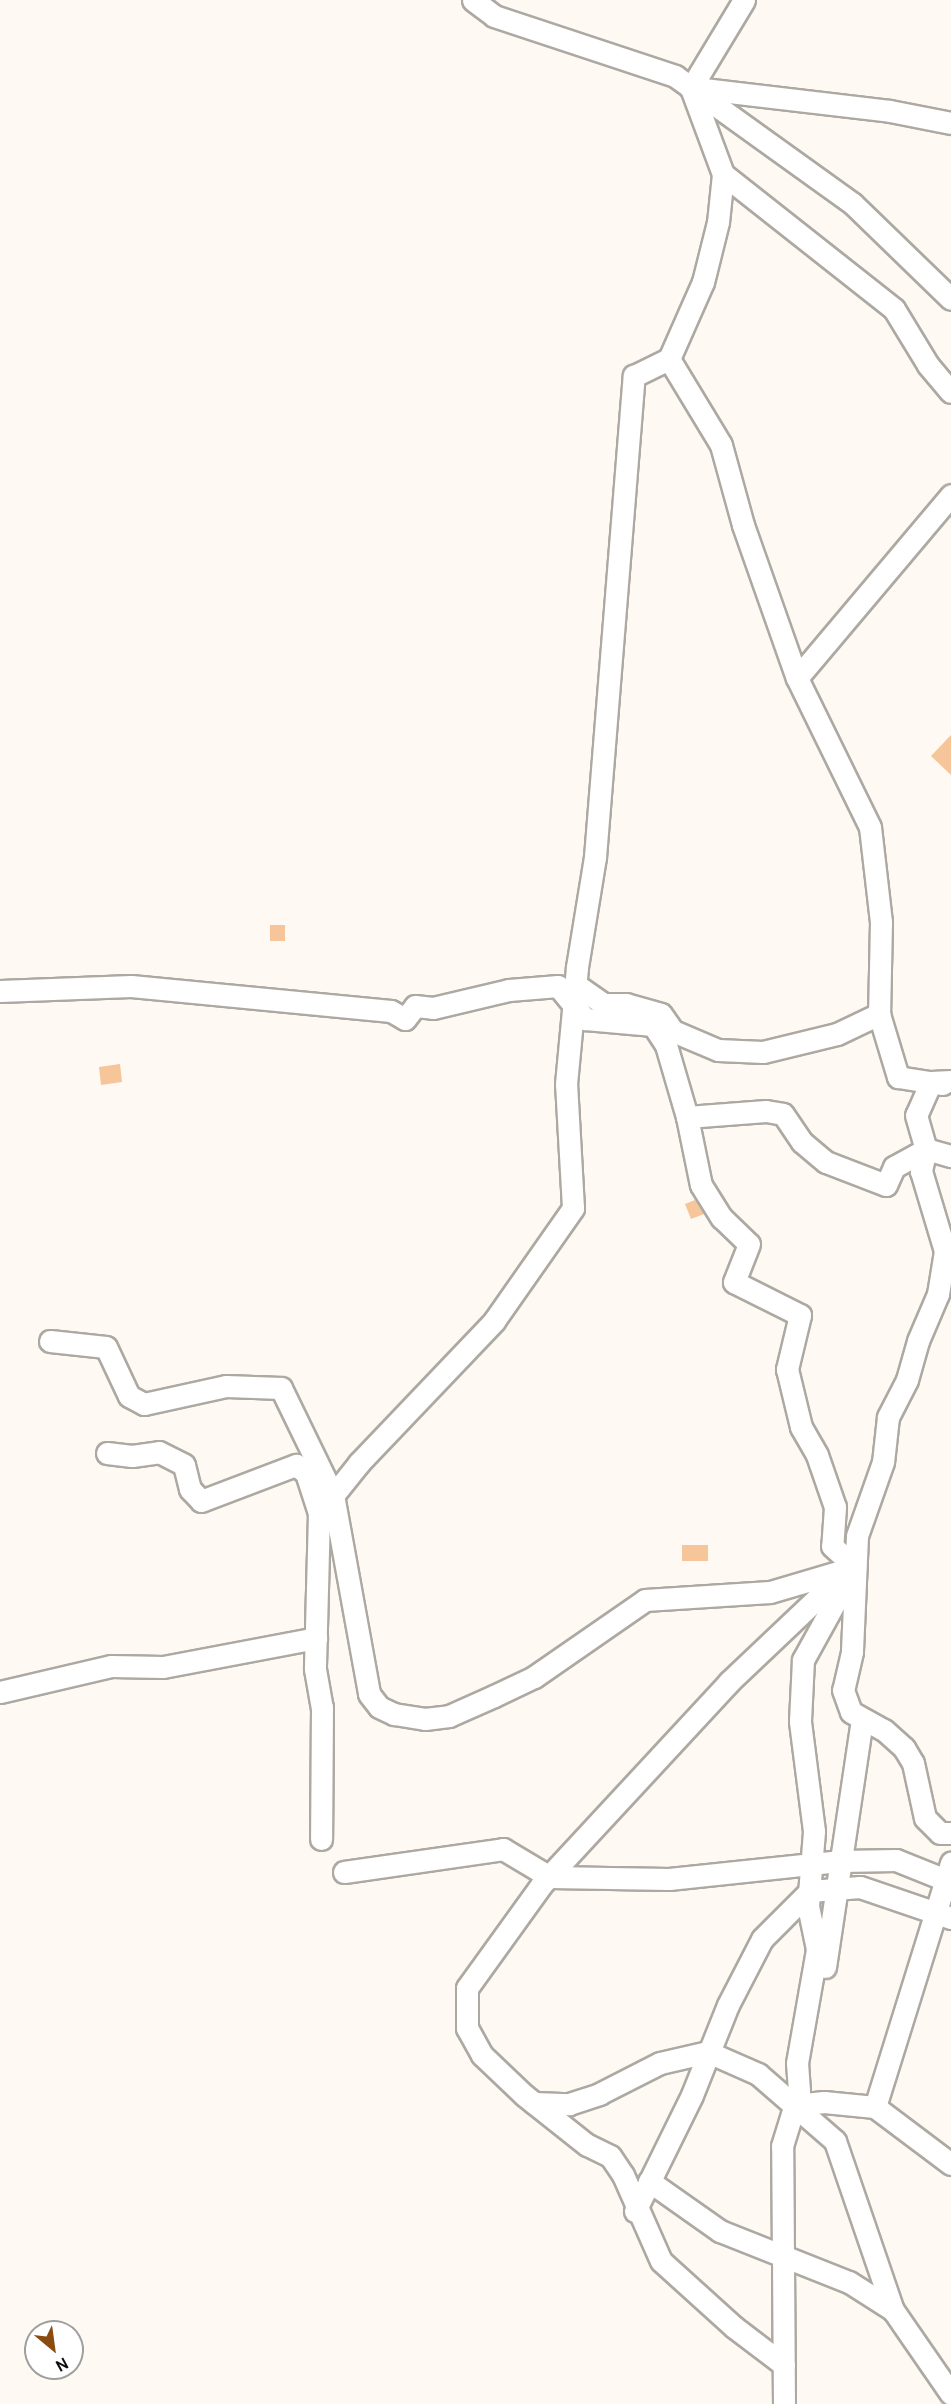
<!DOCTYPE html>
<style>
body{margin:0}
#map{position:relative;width:951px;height:2404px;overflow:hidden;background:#fef9f2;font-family:Cabin,sans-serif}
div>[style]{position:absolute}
.building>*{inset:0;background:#f6c599}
.roads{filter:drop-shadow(2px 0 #ada9a2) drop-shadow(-2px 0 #ada9a2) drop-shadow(0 2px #ada9a2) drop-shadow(0 -2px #ada9a2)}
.minor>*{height:21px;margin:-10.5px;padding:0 10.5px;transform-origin:10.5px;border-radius:10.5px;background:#fff}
span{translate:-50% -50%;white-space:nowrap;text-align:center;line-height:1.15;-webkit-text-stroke:4.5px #fff;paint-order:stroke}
.north{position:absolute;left:24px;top:2320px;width:60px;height:60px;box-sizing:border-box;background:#fff;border:2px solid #9f9f9e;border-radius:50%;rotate:151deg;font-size:16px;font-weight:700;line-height:24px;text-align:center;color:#100e0c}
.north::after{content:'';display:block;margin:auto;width:21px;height:27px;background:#8a4c0f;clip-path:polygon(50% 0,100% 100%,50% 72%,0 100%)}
</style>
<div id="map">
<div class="building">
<i style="clip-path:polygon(951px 735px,951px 775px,931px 756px)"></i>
<i style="clip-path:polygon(270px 925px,285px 925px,285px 941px,270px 941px)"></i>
<i style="clip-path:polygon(120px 1064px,122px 1082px,101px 1085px,99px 1067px)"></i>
<i style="clip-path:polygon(695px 1200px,704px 1214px,691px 1219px,685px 1204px)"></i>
<i style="clip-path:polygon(682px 1545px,708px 1545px,708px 1561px,682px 1561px)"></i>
</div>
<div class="roads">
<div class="minor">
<i style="left:473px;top:0;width:26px;rotate:37deg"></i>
<i style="left:494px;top:16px;width:191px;rotate:18.3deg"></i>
<i style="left:675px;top:76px;width:219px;rotate:35.7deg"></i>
<i style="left:853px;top:204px;width:136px;rotate:44.1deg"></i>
<i style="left:744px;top:0;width:103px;rotate:121.1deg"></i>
<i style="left:691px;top:88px;width:92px;rotate:69.6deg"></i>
<i style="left:723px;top:174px;width:218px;rotate:38.3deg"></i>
<i style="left:894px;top:309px;width:66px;rotate:58.7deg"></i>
<i style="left:928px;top:365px;width:35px;rotate:50deg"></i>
<i style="left:695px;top:88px;width:196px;rotate:6.7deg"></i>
<i style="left:890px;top:111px;width:62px;rotate:11.1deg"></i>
<i style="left:723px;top:174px;width:48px;rotate:95.9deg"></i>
<i style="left:718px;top:222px;width:62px;rotate:104deg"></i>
<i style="left:703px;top:282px;width:84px;rotate:113.8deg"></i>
<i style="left:669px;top:359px;width:100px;rotate:58.8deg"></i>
<i style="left:721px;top:445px;width:83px;rotate:74.6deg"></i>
<i style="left:743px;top:525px;width:162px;rotate:70.6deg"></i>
<i style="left:797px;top:678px;width:166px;rotate:63.9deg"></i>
<i style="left:870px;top:827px;width:96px;rotate:83.4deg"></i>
<i style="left:881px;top:922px;width:92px;rotate:91.2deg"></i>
<i style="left:797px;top:678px;width:239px;rotate:-49.9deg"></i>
<i style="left:575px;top:984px;width:35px;rotate:35deg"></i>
<i style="left:604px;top:1004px;width:22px"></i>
<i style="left:626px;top:1004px;width:36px;rotate:16deg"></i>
<i style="left:661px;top:1014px;width:21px;rotate:55deg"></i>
<i style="left:673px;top:1031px;width:49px;rotate:22.9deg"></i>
<i style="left:718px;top:1050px;width:45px;rotate:2.5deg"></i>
<i style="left:763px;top:1052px;width:76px;rotate:-13.7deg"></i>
<i style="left:837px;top:1034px;width:47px;rotate:-25.5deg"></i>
<i style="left:879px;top:1014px;width:66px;rotate:73.2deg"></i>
<i style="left:898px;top:1077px;width:45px;rotate:9deg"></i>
<i style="left:0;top:991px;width:131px;rotate:-2.2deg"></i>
<i style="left:131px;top:986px;width:261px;rotate:5.5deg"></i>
<i style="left:391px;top:1011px;width:16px;rotate:30deg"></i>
<i style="left:405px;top:1019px;width:16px;rotate:-52deg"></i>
<i style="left:415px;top:1006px;width:18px;rotate:6deg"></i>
<i style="left:433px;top:1008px;width:78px;rotate:-13.3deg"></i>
<i style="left:509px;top:990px;width:49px;rotate:-4.7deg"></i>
<i style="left:558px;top:986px;width:43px;rotate:50.7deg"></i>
<i style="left:585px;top:1019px;width:68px;rotate:5deg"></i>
<i style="left:653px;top:1025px;width:24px;rotate:57deg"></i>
<i style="left:666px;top:1045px;width:75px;rotate:73.7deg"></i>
<i style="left:687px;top:1117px;width:79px;rotate:-4.3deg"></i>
<i style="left:766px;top:1111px;width:17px;rotate:10deg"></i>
<i style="left:783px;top:1114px;width:34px;rotate:56deg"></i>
<i style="left:802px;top:1142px;width:31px;rotate:40deg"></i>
<i style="left:826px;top:1162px;width:64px;rotate:21deg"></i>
<i style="left:886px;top:1185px;width:20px;rotate:-66deg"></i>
<i style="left:894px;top:1167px;width:37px;rotate:-29deg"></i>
<i style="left:926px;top:1149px;width:26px;rotate:16deg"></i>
<i style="left:951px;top:1081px;width:20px;rotate:177deg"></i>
<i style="left:931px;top:1082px;width:36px;rotate:114deg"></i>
<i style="left:916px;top:1115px;width:35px;rotate:74deg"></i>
<i style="left:926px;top:1149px;width:23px;rotate:103deg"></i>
<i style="left:921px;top:1171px;width:84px;rotate:73.3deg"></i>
<i style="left:945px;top:1251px;width:44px;rotate:99.2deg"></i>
<i style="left:938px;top:1294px;width:51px;rotate:113.1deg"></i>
<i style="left:918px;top:1341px;width:41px;rotate:105.8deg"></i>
<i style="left:907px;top:1380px;width:42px;rotate:117.2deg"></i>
<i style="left:888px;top:1417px;width:45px;rotate:96.3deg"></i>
<i style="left:883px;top:1462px;width:78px;rotate:109.4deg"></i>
<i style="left:857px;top:1536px;width:116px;rotate:92.5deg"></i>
<i style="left:852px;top:1652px;width:39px;rotate:103deg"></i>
<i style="left:843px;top:1690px;width:23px;rotate:70deg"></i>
<i style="left:851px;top:1712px;width:38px;rotate:29deg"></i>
<i style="left:884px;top:1730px;width:27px;rotate:42deg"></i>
<i style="left:904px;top:1748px;width:17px;rotate:59deg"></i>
<i style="left:913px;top:1763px;width:56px;rotate:77.7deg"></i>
<i style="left:925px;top:1818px;width:21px;rotate:45deg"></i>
<i style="left:940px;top:1833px;width:11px"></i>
<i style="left:687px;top:1117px;width:69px;rotate:78.4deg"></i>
<i style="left:701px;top:1185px;width:39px;rotate:58deg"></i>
<i style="left:722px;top:1218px;width:37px;rotate:44deg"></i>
<i style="left:749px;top:1244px;width:41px;rotate:111.5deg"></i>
<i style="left:734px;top:1282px;width:74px;rotate:26.6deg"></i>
<i style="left:800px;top:1315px;width:56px;rotate:103.5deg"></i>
<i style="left:787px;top:1369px;width:60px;rotate:76.4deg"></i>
<i style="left:801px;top:1427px;width:32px;rotate:60deg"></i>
<i style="left:817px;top:1455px;width:55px;rotate:70.9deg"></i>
<i style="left:835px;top:1507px;width:39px;rotate:94deg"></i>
<i style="left:832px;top:1546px;width:31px;rotate:42deg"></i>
<i style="left:50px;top:1341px;width:56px;rotate:6.1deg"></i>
<i style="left:106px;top:1347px;width:54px;rotate:64.9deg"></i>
<i style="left:129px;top:1396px;width:17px;rotate:28deg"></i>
<i style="left:144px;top:1404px;width:84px;rotate:-12.4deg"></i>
<i style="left:226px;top:1386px;width:55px;rotate:2.1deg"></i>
<i style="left:281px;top:1388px;width:119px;rotate:64.1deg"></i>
<i style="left:333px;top:1495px;width:202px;rotate:79.7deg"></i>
<i style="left:369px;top:1694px;width:16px;rotate:52deg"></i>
<i style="left:379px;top:1707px;width:17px;rotate:25deg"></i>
<i style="left:394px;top:1714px;width:31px;rotate:9deg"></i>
<i style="left:425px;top:1719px;width:24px;rotate:-7deg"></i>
<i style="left:449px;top:1716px;width:49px;rotate:-24deg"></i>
<i style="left:494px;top:1696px;width:44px;rotate:-25.4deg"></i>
<i style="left:534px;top:1677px;width:135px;rotate:-34.7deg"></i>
<i style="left:645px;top:1600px;width:125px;rotate:-3.7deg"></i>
<i style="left:770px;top:1592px;width:89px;rotate:-16.4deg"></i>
<i style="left:107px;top:1453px;width:25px;rotate:7deg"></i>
<i style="left:132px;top:1456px;width:27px;rotate:-8deg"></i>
<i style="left:159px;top:1452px;width:28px;rotate:27deg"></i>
<i style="left:184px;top:1465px;width:25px;rotate:76deg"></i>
<i style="left:190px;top:1489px;width:16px;rotate:47deg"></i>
<i style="left:201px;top:1501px;width:102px;rotate:-20.8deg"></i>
<i style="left:296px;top:1465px;width:13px;rotate:39deg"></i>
<i style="left:306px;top:1473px;width:42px;rotate:72deg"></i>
<i style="left:319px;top:1513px;width:156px;rotate:91.5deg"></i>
<i style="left:315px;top:1669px;width:39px;rotate:80deg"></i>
<i style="left:322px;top:1707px;width:132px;rotate:90.4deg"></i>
<i style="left:319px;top:1513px;width:64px;rotate:-51.3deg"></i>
<i style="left:359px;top:1463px;width:196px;rotate:-46.4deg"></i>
<i style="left:494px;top:1321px;width:138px;rotate:-55deg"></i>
<i style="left:573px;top:1208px;width:124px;rotate:-93.2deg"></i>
<i style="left:566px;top:1084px;width:118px;rotate:-84.6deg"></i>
<i style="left:577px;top:967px;width:111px;rotate:-80.7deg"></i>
<i style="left:595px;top:857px;width:483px;rotate:-85.4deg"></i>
<i style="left:634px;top:376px;width:39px;rotate:-26deg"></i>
<i style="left:0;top:1692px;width:114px;rotate:-13.2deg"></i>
<i style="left:111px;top:1666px;width:52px;rotate:1.1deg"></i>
<i style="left:163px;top:1667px;width:156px;rotate:-10.7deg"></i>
<i style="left:344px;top:1872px;width:161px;rotate:-8.2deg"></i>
<i style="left:503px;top:1849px;width:55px;rotate:30.8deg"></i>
<i style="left:550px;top:1877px;width:119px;rotate:1deg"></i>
<i style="left:669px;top:1879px;width:173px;rotate:-6deg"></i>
<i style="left:841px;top:1861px;width:55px;rotate:-1deg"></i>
<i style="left:896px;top:1860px;width:59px;rotate:21.8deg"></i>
<i style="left:825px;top:1967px;width:250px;rotate:-81.5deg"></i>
<i style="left:534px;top:2103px;width:35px;rotate:2deg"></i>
<i style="left:569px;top:2104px;width:32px;rotate:-18deg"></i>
<i style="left:599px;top:2094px;width:68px;rotate:-26.9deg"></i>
<i style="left:660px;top:2063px;width:49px;rotate:-12.9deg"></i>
<i style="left:708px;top:2052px;width:55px;rotate:23.7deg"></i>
<i style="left:758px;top:2074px;width:102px;rotate:41deg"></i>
<i style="left:835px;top:2141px;width:179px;rotate:71.1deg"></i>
<i style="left:893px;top:2310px;width:102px;rotate:55.4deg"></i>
<i style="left:795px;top:2105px;width:29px;rotate:-6deg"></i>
<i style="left:824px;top:2102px;width:51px;rotate:5.6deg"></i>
<i style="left:875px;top:2107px;width:95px;rotate:36.9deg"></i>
<i style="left:875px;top:2107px;width:256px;rotate:-72.7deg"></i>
<i style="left:649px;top:2181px;width:87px;rotate:35.2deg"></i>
<i style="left:720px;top:2231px;width:139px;rotate:21.6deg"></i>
<i style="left:849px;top:2282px;width:52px;rotate:32.5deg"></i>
<i style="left:635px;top:2211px;width:129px;rotate:-63.8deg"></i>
<i style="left:692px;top:2095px;width:97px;rotate:-68.2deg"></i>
<i style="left:728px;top:2005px;width:74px;rotate:-62.7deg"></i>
<i style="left:762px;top:1939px;width:68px;rotate:-45deg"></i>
<i style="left:810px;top:1891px;width:50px;rotate:-4.6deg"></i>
<i style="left:860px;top:1887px;width:96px;rotate:18.8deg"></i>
<i style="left:784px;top:2365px;width:63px;rotate:-142.8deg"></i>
<i style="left:734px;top:2327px;width:98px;rotate:-137.9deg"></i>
<i style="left:661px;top:2261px;width:94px;rotate:-113.8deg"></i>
<i style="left:623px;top:2175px;width:23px;rotate:-124deg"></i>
<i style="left:610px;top:2156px;width:25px;rotate:-154deg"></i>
<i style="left:587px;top:2145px;width:80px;rotate:-141.6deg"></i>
<i style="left:524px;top:2095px;width:58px;rotate:-136.4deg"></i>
<i style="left:482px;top:2055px;width:31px;rotate:-119deg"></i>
<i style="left:467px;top:2028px;width:40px;rotate:-90deg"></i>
<i style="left:467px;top:1988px;width:128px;rotate:-54.2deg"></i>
<i style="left:542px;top:1884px;width:275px;rotate:-47.2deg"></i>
<i style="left:729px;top:1682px;width:164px;rotate:-43.5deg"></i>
<i style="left:784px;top:2404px;width:258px;rotate:-90.4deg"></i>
<i style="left:782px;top:2146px;width:58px;rotate:-72.8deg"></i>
<i style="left:799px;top:2091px;width:28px;rotate:-94deg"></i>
<i style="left:797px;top:2063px;width:116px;rotate:-80deg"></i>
<i style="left:817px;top:1949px;width:44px;rotate:-101.8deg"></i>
<i style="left:808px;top:1906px;width:75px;rotate:-85.4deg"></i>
<i style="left:814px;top:1831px;width:111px;rotate:-97.3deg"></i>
<i style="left:800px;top:1721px;width:61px;rotate:-87.2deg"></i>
<i style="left:803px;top:1660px;width:97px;rotate:-61.1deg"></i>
</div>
</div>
<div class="north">N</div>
</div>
